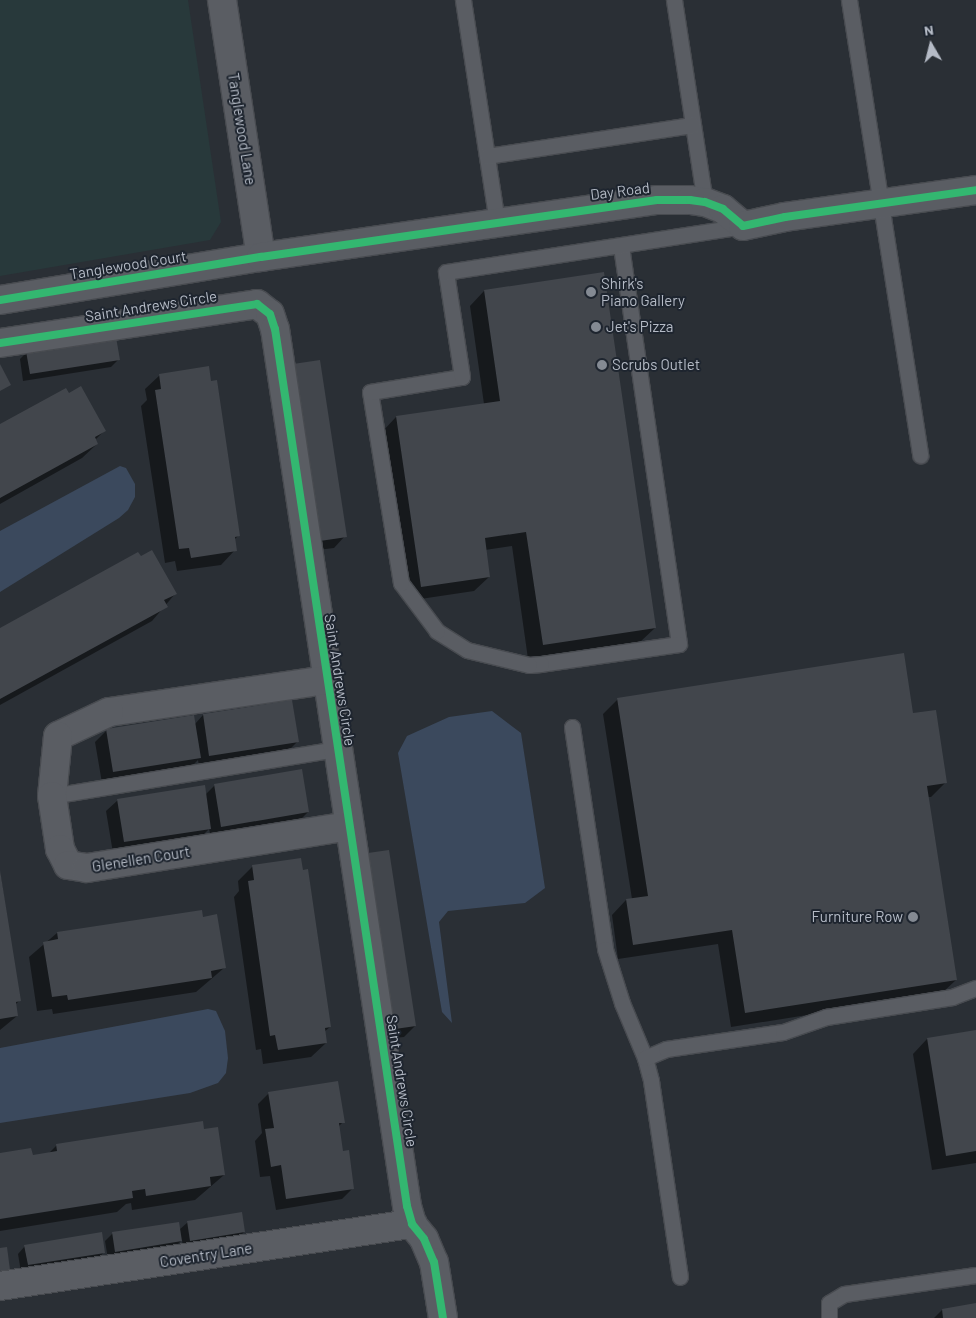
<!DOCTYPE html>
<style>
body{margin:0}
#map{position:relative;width:976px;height:1318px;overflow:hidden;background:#2a2f35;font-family:Barlow,sans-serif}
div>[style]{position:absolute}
.green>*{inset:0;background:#28393b}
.water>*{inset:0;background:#3b495d}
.shadow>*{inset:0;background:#0007}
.building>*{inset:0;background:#42464c}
.roads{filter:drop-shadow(1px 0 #484b50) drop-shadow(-1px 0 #484b50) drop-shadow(0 1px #484b50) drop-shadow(0 -1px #484b50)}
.service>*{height:15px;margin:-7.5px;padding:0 7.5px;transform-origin:7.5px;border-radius:7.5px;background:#5a5d63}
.minor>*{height:28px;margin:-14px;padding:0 14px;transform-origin:14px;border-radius:14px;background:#5a5d63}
.cycleway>*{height:8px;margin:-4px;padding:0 4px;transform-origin:4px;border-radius:4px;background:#33b770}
.dots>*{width:14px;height:14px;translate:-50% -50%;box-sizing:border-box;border:2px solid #1e252f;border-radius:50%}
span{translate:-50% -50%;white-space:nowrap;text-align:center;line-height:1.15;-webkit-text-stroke:4px #1e252f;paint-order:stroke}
.street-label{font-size:15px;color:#b5bbc6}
.poi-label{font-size:15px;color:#b5bbc6}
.left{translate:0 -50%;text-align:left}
.right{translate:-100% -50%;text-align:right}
.north{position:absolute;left:906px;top:20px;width:50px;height:50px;-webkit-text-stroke:4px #1e252f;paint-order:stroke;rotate:352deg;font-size:14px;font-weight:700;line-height:20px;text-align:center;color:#b5bbc6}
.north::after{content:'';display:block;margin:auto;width:18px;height:22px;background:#b5bbc6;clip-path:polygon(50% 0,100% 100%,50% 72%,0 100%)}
</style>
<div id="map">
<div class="green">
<i style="clip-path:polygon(0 0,188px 0,221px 222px,210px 240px,0 276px)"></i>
</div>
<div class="water">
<i style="clip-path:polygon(120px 466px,126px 468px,135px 484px,135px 497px,128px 510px,119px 518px,0 592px,0 531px)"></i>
<i style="clip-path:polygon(492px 711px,521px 733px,545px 888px,525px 903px,448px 911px,439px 922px,452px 1023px,442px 1012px,398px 753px,407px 736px,449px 717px)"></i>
<i style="clip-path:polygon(208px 1009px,216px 1011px,225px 1031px,228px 1058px,226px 1073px,218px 1083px,190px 1093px,0 1123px,0 1048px)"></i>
</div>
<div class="shadow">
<i style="clip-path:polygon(602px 274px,655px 628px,640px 642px,528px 659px,512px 546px,485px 550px,489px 577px,474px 591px,407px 601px,382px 432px,396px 417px,484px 404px,470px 306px,484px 291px)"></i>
<i style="clip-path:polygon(27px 352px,118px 360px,111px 367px,23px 381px,20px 359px)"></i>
<i style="clip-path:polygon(294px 365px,345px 536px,334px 548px,309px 551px)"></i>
<i style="clip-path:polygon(160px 375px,238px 536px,234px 540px,235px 550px,221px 565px,177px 571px,175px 561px,165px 563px,141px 406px,147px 400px,145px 389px)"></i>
<i style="clip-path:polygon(0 426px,104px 431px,95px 440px,97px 444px,82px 458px,0 504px)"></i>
<i style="clip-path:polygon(175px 594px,152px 621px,0 705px,0 629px)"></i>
<i style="clip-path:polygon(618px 699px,912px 715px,946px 782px,931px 797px,927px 797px,956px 980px,941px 994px,731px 1027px,718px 944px,618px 959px,612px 915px,626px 900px,632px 899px,603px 714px)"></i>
<i style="clip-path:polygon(203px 715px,297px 742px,286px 753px,199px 766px,198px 760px,189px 769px,102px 783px,95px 742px,107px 730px,195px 724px)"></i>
<i style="clip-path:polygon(215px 785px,308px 812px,297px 823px,211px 837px,209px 829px,199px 839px,113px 853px,106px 811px,118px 800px,205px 795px)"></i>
<i style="clip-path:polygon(368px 854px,415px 1026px,404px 1037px,384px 1039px,357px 865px)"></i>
<i style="clip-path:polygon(300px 860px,330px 1027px,324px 1032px,326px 1043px,311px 1057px,263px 1064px,261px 1049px,256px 1050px,234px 897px,239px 891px,238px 881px,252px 867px)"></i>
<i style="clip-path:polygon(0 871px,19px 1001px,15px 1005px,17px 1016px,0 1030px)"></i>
<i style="clip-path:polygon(202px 918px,224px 968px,196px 992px,53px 1014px,52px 1009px,37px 1011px,29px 957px,57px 933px)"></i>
<i style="clip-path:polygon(976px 1031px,976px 1163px,932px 1170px,913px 1054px,927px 1039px)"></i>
<i style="clip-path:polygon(269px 1093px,343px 1122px,338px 1127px,342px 1152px,353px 1188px,342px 1199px,276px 1210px,270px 1176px,260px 1177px,255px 1141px,262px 1133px,258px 1104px)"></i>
<i style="clip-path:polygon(203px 1130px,224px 1175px,195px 1200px,132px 1210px,131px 1203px,126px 1204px,117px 1212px,0 1231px,0 1154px,32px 1156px,49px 1153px,56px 1146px)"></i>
<i style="clip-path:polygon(188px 1222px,244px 1232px,237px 1239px,183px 1248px,182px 1240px,174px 1248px,108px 1259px,105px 1241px,112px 1234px,178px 1223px,179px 1230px)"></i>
<i style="clip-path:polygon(25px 1246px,104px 1252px,97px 1260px,21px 1272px,18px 1254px)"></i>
<i style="clip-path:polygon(976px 1304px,976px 1318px,934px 1318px,942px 1310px)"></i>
</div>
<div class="building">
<i style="clip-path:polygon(604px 272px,656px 628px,543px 645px,526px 532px,485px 538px,490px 577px,421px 587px,396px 416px,500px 401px,484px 290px)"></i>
<i style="clip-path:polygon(116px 337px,120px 360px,30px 374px,26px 351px)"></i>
<i style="clip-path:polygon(320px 360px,347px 537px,320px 541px,293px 364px)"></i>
<i style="clip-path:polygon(0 364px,11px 385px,0 391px)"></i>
<i style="clip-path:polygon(209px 366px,211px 381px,217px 380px,240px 536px,235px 537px,237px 551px,191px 558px,189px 548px,179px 549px,155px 390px,161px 389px,159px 374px)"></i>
<i style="clip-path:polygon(81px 386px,106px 431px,95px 437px,98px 444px,0 498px,0 424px,66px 388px,69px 393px)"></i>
<i style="clip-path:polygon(152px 550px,177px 594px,164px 600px,168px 607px,0 699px,0 628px,138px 552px,141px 556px)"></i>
<i style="clip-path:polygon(904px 653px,913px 713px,936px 710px,947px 783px,927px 786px,957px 980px,745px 1013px,732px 930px,633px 945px,626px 899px,648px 896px,617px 698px)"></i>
<i style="clip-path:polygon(292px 700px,299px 742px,209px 756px,203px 714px)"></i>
<i style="clip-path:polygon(194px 715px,201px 758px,113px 772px,106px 729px)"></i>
<i style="clip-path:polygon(302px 769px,309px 812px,221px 827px,214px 784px)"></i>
<i style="clip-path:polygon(205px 785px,211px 829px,124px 842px,117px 799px)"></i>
<i style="clip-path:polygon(389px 850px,416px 1026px,395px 1029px,368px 853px)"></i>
<i style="clip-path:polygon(301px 858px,303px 870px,308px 869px,331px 1027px,325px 1028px,327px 1043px,278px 1050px,275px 1035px,270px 1036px,248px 881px,254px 880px,252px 865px)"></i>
<i style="clip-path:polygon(0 870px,21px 1001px,16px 1002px,18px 1016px,0 1019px)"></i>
<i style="clip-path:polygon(202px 910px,203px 917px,217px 914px,226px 968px,211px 971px,212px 978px,68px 1000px,67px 995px,52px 997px,43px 942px,58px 939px,57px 932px)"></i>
<i style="clip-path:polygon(976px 1030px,976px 1151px,946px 1156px,927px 1038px)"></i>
<i style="clip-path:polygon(338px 1081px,345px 1123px,339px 1123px,343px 1151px,349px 1150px,354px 1189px,286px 1199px,281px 1165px,271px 1167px,265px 1129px,274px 1128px,268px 1092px)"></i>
<i style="clip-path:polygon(203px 1121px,204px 1129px,218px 1127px,225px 1175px,210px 1177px,211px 1186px,146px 1196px,145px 1189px,132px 1191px,133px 1198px,0 1219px,0 1153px,31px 1148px,33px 1155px,57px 1151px,56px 1144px)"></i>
<i style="clip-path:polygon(242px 1212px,245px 1232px,190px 1241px,187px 1221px)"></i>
<i style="clip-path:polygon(179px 1222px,182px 1241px,115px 1252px,112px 1232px)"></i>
<i style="clip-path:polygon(102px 1232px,105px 1253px,28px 1265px,24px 1245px)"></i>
<i style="clip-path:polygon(7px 1247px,10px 1270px,0 1271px,0 1248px)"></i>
<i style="clip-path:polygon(976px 1303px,976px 1318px,943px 1318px,942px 1309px)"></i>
</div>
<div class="roads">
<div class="service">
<i style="left:463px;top:0;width:226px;rotate:81.3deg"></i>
<i style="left:674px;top:0;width:204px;rotate:81.3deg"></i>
<i style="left:849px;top:0;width:461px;rotate:81.1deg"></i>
<i style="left:487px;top:156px;width:208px;rotate:-8.6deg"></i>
<i style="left:621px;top:246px;width:402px;rotate:81.7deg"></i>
<i style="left:679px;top:644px;width:139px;rotate:171.8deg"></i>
<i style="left:541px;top:664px;width:12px;rotate:175deg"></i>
<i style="left:529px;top:665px;width:64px;rotate:-166.4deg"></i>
<i style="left:467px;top:650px;width:36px;rotate:-148deg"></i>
<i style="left:437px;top:631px;width:60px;rotate:-126.9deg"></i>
<i style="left:401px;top:583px;width:193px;rotate:-99.2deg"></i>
<i style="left:370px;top:392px;width:93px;rotate:-9.3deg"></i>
<i style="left:462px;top:377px;width:106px;rotate:-98.7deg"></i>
<i style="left:446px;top:272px;width:301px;rotate:-8.8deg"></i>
<i style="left:572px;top:727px;width:224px;rotate:81.5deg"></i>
<i style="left:605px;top:949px;width:57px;rotate:72.5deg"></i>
<i style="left:622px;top:1003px;width:60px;rotate:67.3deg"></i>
<i style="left:645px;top:1058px;width:24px;rotate:75deg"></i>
<i style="left:651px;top:1081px;width:198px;rotate:81.6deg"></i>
<i style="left:52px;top:796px;width:289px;rotate:-9.4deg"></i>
<i style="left:645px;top:1058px;width:23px;rotate:-23deg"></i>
<i style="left:666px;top:1049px;width:118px;rotate:-8.3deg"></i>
<i style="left:783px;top:1032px;width:46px;rotate:-19.2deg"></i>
<i style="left:826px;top:1017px;width:128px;rotate:-9deg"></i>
<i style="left:952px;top:997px;width:26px;rotate:-21deg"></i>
<i style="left:829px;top:1318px;width:15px;rotate:-90deg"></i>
<i style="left:829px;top:1303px;width:17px;rotate:-31deg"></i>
<i style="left:844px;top:1294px;width:133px;rotate:-8.2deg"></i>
</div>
<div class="minor">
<i style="left:222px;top:0;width:260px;rotate:81.4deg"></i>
<i style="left:0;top:300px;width:265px;rotate:-9.4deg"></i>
<i style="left:261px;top:257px;width:400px;rotate:-8.2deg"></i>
<i style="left:657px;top:200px;width:33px"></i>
<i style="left:690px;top:200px;width:15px;rotate:8deg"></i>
<i style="left:705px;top:202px;width:19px;rotate:21deg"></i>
<i style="left:723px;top:209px;width:26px;rotate:40deg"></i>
<i style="left:743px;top:226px;width:43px;rotate:-12.1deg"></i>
<i style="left:785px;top:217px;width:193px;rotate:-8deg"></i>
<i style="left:0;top:343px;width:260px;rotate:-8.6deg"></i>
<i style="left:257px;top:304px;width:16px;rotate:38deg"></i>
<i style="left:270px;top:314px;width:16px;rotate:72deg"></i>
<i style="left:275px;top:329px;width:887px;rotate:81.44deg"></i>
<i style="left:407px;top:1206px;width:19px;rotate:74deg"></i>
<i style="left:412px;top:1224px;width:19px;rotate:51deg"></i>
<i style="left:424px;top:1239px;width:25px;rotate:67deg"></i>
<i style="left:434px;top:1262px;width:57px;rotate:80.9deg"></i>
<i style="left:326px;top:680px;width:219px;rotate:171.6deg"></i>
<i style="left:109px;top:712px;width:56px;rotate:154.8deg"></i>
<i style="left:58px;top:736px;width:60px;rotate:95.7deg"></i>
<i style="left:52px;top:796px;width:54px;rotate:81.4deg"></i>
<i style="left:60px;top:849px;width:18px;rotate:63deg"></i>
<i style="left:68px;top:865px;width:19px;rotate:9deg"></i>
<i style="left:87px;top:868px;width:265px;rotate:-9.1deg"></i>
<i style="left:0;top:1286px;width:417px;rotate:-8.6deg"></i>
</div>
</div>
<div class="cycleway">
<i style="left:0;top:300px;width:265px;rotate:-9.4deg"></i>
<i style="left:261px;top:257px;width:400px;rotate:-8.2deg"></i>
<i style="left:657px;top:200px;width:33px"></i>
<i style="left:690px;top:200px;width:15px;rotate:8deg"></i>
<i style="left:705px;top:202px;width:19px;rotate:21deg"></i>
<i style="left:723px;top:209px;width:26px;rotate:40deg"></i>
<i style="left:743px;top:226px;width:43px;rotate:-12.1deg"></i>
<i style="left:785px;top:217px;width:193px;rotate:-8deg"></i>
<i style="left:0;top:343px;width:260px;rotate:-8.6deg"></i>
<i style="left:257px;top:304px;width:16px;rotate:38deg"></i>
<i style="left:270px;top:314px;width:16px;rotate:72deg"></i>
<i style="left:275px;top:329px;width:887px;rotate:81.44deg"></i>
<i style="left:407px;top:1206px;width:19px;rotate:74deg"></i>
<i style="left:412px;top:1224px;width:19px;rotate:51deg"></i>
<i style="left:424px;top:1239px;width:25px;rotate:67deg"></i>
<i style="left:434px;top:1262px;width:57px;rotate:80.9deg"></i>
</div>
<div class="dots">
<i style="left:591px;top:292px;background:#848a93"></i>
<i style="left:596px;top:327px;background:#848a93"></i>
<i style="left:602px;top:365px;background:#848a93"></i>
<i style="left:913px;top:917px;background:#848a93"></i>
</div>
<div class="street-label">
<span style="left:242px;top:129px;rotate:81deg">Tanglewood Lane</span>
<span style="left:620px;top:191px;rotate:-7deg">Day Road</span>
<span style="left:128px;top:265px;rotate:-9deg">Tanglewood Court</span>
<span style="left:151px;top:306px;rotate:-9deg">Saint Andrews Circle</span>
<span style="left:340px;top:680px;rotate:81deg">Saint Andrews Circle</span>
<span style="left:141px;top:859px;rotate:-9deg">Glenellen Court</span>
<span style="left:402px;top:1081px;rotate:81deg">Saint Andrews Circle</span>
<span style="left:206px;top:1255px;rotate:-9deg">Coventry Lane</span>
</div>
<div class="poi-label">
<span class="left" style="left:601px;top:292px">Shirk's<br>Piano Gallery</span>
<span class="left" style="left:606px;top:327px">Jet's Pizza</span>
<span class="left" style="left:612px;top:365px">Scrubs Outlet</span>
<span class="right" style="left:903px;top:917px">Furniture Row</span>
</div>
<div class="north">N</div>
</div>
